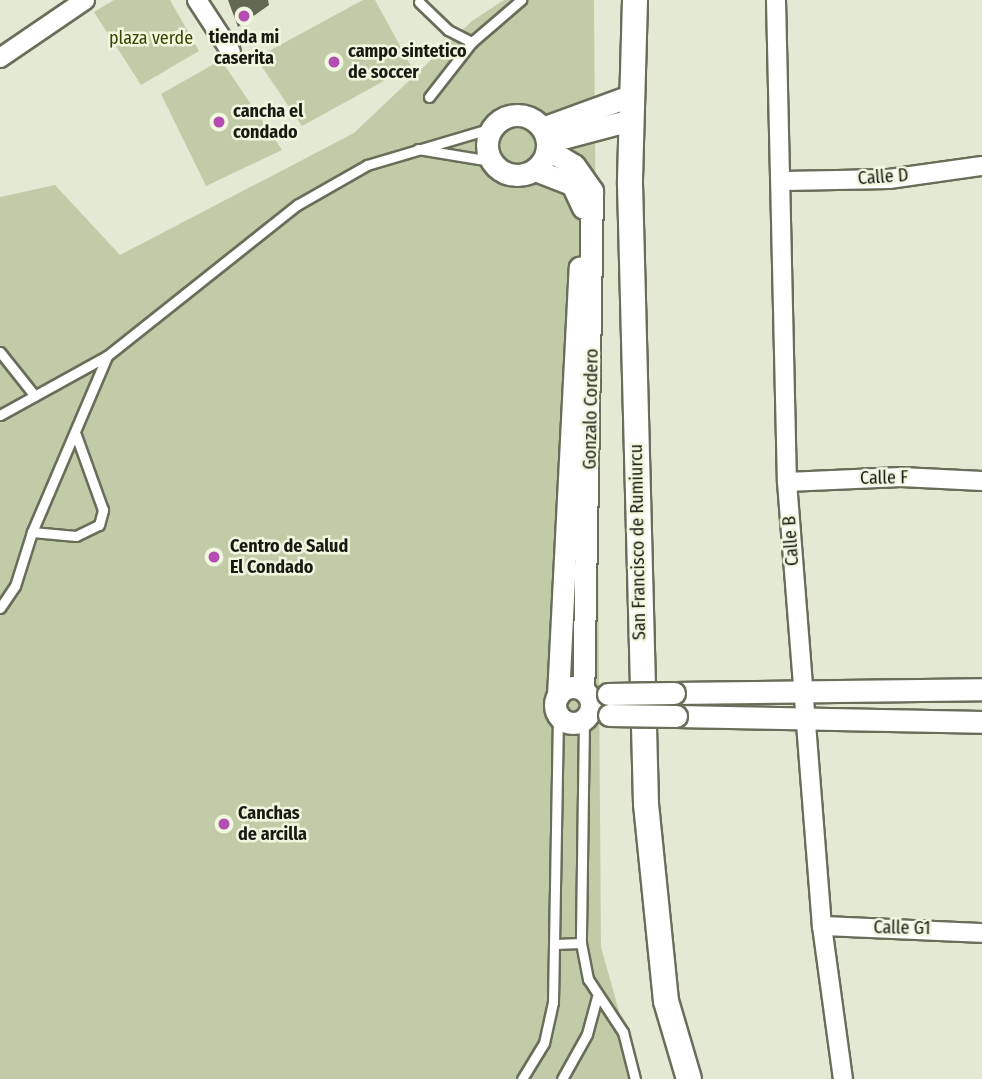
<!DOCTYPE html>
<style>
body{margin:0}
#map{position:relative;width:982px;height:1079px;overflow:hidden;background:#e3e9d2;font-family:"Fira Sans Condensed",sans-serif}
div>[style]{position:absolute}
.green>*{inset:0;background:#c2cba8}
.building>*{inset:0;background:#636854}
.roads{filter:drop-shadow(2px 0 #696e5a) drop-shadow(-2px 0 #696e5a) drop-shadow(0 2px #696e5a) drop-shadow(0 -2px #696e5a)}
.service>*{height:9px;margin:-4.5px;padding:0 4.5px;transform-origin:4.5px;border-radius:4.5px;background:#fff}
.minor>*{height:18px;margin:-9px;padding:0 9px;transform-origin:9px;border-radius:9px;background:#fff}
.tertiary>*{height:21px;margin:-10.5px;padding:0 10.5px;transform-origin:10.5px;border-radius:10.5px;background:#fff}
.tertiary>.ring{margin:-10.5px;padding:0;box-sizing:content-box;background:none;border:21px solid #fff;border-radius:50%}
.secondary>*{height:24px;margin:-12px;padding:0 12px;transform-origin:12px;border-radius:12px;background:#fff}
.bridges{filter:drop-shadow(2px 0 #696e5a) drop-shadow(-2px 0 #696e5a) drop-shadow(0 2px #696e5a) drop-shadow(0 -2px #696e5a)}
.tertiary-bridge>*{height:21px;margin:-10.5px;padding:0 10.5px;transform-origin:10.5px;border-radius:10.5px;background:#fff}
.dots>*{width:19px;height:19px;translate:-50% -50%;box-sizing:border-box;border:4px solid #f1f7df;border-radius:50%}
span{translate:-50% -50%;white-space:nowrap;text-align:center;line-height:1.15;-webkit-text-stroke:5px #f1f7df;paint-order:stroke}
.park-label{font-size:18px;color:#3a4400}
.poi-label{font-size:18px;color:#191b12;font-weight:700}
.left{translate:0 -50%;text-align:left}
.street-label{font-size:18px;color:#191b12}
</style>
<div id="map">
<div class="green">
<i style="clip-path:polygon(114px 0,170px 0,199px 51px,141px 85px,94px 12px)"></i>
<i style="clip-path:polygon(363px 0,375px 0,411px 66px,302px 126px,256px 58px)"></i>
<i style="clip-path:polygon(504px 0,594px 0,601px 947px,638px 1079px,0 1079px,0 197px,55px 185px,120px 255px,354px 133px,472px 21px)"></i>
<i style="clip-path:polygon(221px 60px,282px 150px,206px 186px,161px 94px)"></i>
</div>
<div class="building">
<i style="clip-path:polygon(228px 0,268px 0,269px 5px,238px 27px)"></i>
</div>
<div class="roads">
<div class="service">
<i style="left:419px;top:2px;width:40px;rotate:44deg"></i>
<i style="left:448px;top:30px;width:27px;rotate:27deg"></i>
<i style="left:472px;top:42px;width:65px;rotate:-40.6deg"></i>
<i style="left:429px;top:97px;width:70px;rotate:-52deg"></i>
<i style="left:418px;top:149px;width:74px;rotate:9.3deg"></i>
<i style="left:0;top:352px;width:56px;rotate:51.5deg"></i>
<i style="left:0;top:415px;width:122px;rotate:-28.9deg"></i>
<i style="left:107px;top:356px;width:243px;rotate:-38.5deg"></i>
<i style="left:297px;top:205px;width:81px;rotate:-29.7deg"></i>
<i style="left:367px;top:165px;width:130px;rotate:-16.5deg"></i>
<i style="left:32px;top:532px;width:44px;rotate:5.2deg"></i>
<i style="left:76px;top:536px;width:25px;rotate:-26deg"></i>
<i style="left:99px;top:525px;width:16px;rotate:-75deg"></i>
<i style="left:103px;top:510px;width:80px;rotate:-109.8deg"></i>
<i style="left:0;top:608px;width:27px;rotate:-56deg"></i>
<i style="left:15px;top:586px;width:57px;rotate:-72.5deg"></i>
<i style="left:32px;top:532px;width:191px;rotate:-66.9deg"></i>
<i style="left:584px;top:720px;width:223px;rotate:90.8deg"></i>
<i style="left:581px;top:943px;width:37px;rotate:79deg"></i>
<i style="left:588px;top:979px;width:64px;rotate:56.6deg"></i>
<i style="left:623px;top:1032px;width:49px;rotate:75.7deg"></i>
<i style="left:555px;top:944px;width:26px;rotate:-2deg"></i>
<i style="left:522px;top:1079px;width:42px;rotate:-58.6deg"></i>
<i style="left:544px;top:1043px;width:42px;rotate:-77.6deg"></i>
<i style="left:553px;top:1002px;width:287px;rotate:-89deg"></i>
<i style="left:562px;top:1079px;width:51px;rotate:-60.9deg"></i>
<i style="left:587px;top:1034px;width:38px;rotate:-75deg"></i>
</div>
<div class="minor">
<i style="left:197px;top:0;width:62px;rotate:56.8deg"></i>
<i style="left:776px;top:0;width:482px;rotate:88.7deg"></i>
<i style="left:787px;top:482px;width:445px;rotate:85.5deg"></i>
<i style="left:822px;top:926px;width:154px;rotate:82.2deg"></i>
<i style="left:0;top:58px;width:103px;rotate:-34.3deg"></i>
<i style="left:784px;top:181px;width:105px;rotate:-1.1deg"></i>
<i style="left:889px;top:179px;width:94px;rotate:-8deg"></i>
<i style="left:787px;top:482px;width:114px;rotate:-2.5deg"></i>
<i style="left:901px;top:477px;width:81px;rotate:2.8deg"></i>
<i style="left:822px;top:926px;width:160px;rotate:2.5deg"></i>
</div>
<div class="tertiary">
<i class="ring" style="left:487px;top:115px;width:39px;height:39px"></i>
<i style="left:542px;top:128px;width:94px;rotate:-20deg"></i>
<i style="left:547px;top:142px;width:86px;rotate:-14.8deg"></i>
<i style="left:547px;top:149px;width:31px;rotate:31deg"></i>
<i style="left:574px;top:165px;width:32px;rotate:55deg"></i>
<i style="left:592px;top:191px;width:499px;rotate:91deg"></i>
<i style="left:535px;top:170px;width:40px;rotate:21deg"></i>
<i style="left:572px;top:184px;width:26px;rotate:65deg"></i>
<i class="ring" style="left:555px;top:687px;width:15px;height:15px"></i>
<i style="left:674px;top:693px;width:308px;rotate:-0.7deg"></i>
<i style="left:558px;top:696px;width:429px;rotate:-87.1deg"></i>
<i style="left:676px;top:716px;width:306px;rotate:1.1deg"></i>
</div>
<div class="secondary">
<i style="left:635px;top:0;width:184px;rotate:91.6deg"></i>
<i style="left:630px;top:184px;width:620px;rotate:88.52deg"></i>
<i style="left:646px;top:804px;width:198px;rotate:84.2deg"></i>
<i style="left:666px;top:1001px;width:81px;rotate:73.6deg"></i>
</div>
</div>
<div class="bridges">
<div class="tertiary-bridge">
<i style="left:608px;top:694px;width:66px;rotate:-0.9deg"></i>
<i style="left:609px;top:715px;width:67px;rotate:0.9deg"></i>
</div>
</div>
<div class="dots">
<i style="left:244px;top:16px;background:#b44db1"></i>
<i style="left:334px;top:62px;background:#b44db1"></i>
<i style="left:219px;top:122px;background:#b44db1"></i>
<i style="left:214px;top:557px;background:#b44db1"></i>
<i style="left:224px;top:824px;background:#b44db1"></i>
</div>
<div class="park-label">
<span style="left:151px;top:38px">plaza verde</span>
</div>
<div class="poi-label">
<span style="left:244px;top:48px">tienda mi<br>caserita</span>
<span class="left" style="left:348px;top:62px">campo sintetico<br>de soccer</span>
<span class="left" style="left:233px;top:122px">cancha el<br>condado</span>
<span class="left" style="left:230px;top:557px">Centro de Salud<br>El Condado</span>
<span class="left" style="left:238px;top:824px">Canchas<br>de arcilla</span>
</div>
<div class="street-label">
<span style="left:883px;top:177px;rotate:-4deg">Calle D</span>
<span style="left:591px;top:409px;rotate:-89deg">Gonzalo Cordero</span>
<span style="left:884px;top:478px;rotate:-1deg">Calle F</span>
<span style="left:791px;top:541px;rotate:-94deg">Calle B</span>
<span style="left:638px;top:542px;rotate:-91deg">San Francisco de Rumiurcu</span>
<span style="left:902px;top:928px;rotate:1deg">Calle G1</span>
</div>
</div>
